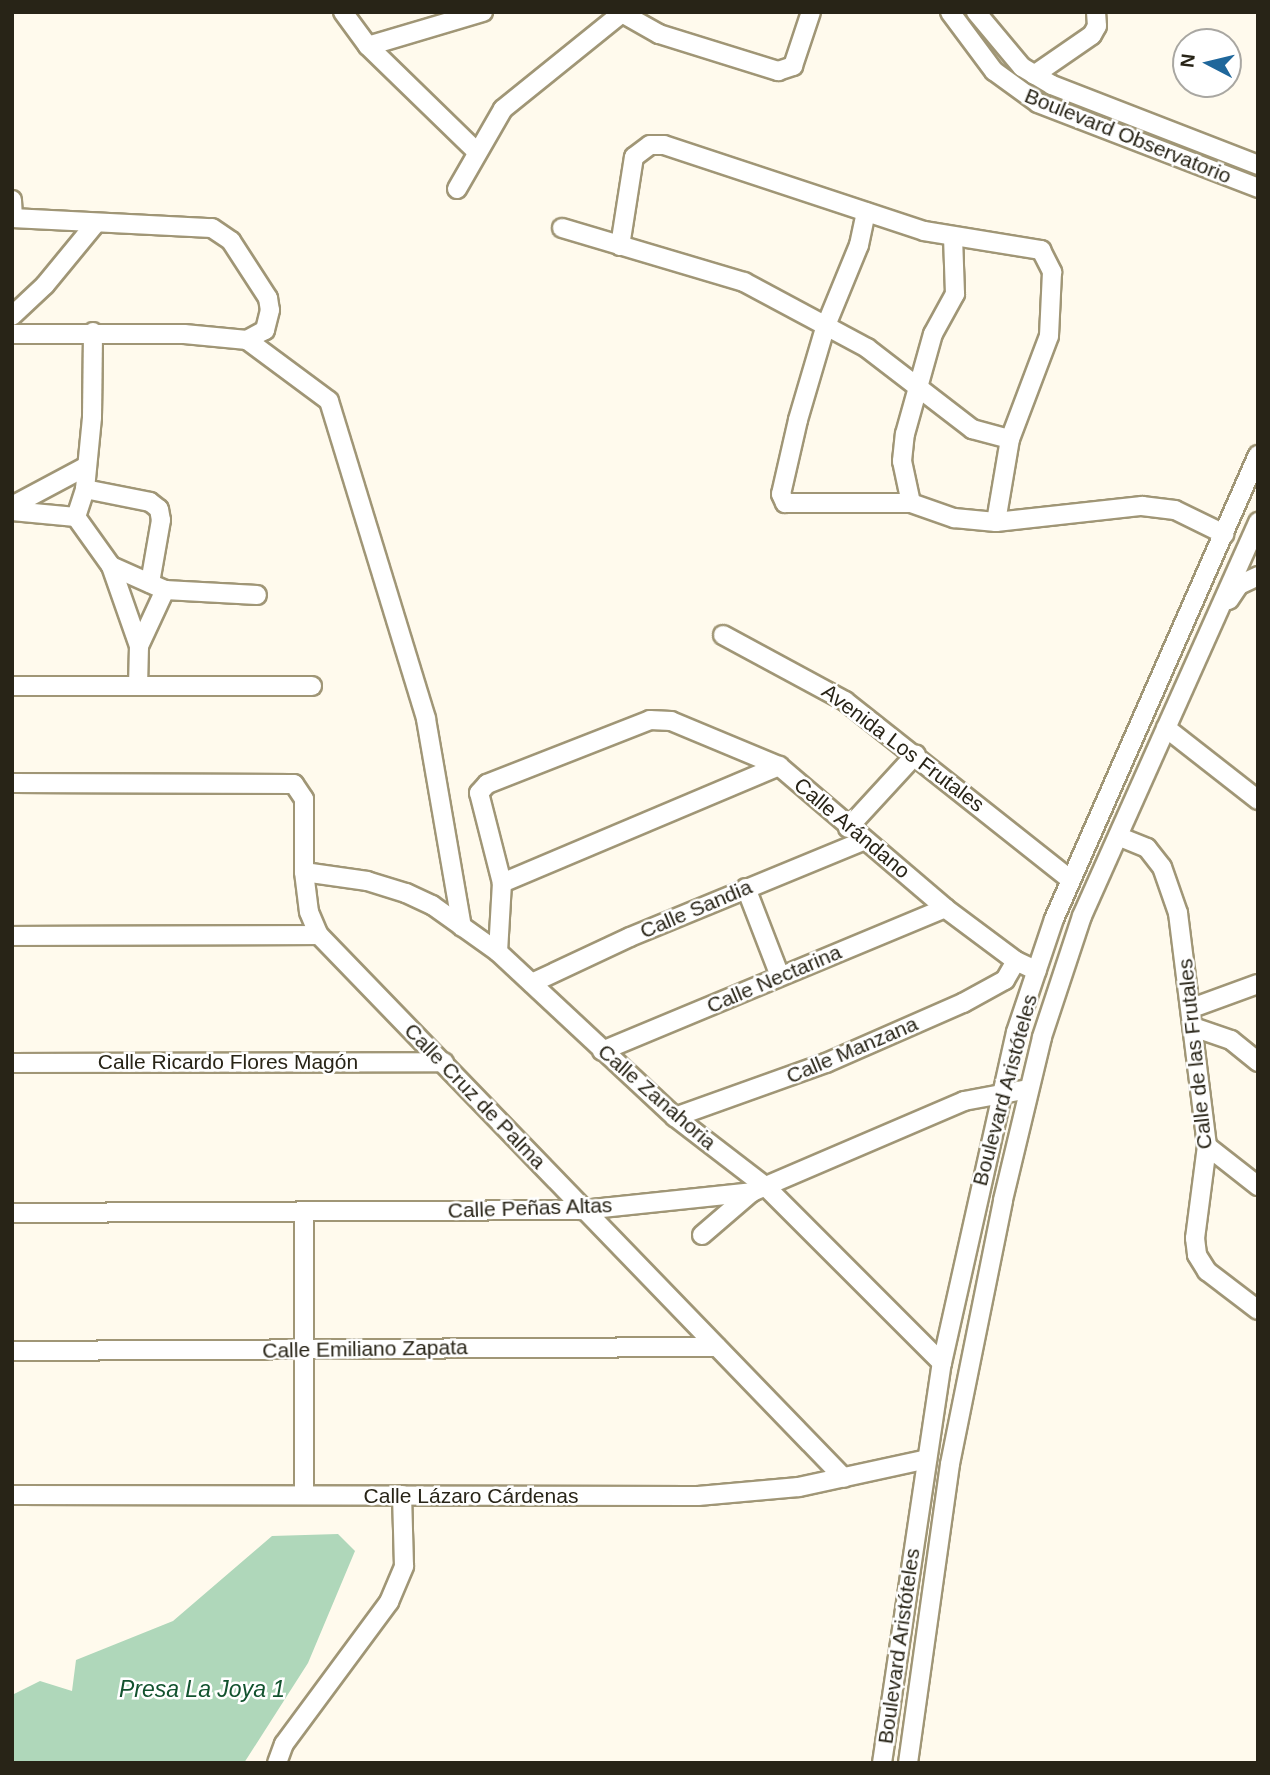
<!DOCTYPE html>
<meta charset="utf-8">
<style>
body{margin:0}
#map{position:relative;width:1270px;height:1775px;overflow:hidden;background:#fffaed;font-family:Helvetica,sans-serif}
div>[style]{position:absolute}
.water>*{inset:0;background:#afd7ba}
.roads{filter:drop-shadow(2px 0 #a09676) drop-shadow(-2px 0 #a09676) drop-shadow(0 2px #a09676) drop-shadow(0 -2px #a09676)}
.minor>*{height:18px;margin:-9px;padding:0 9px;transform-origin:9px;border-radius:9px;background:#fff}
span{translate:-50% -50%;white-space:nowrap;text-align:center;line-height:1.15;-webkit-text-stroke:5px #fff;paint-order:stroke}
.street-label{font-size:21px;color:#282417}
.water-label{font-size:23px;color:#12522e;font-style:italic}
.frame{position:absolute;inset:0;border:14px solid #282417;pointer-events:none}
.north{position:absolute;left:1172px;top:28px;width:70px;height:70px;box-sizing:border-box;background:#fff;border:2px solid #a9a7a2;border-radius:50%;rotate:277deg;font-size:19px;font-weight:700;line-height:28px;text-align:center;color:#282417}
.north::after{content:'';display:block;margin:auto;width:24px;height:32px;background:#1f679b;clip-path:polygon(50% 0,100% 100%,50% 72%,0 100%)}
</style>
<div id="map">
<div class="water">
<i style="clip-path:polygon(338px 1534px,355px 1551px,308px 1663px,244px 1763px,12px 1763px,12px 1695px,40px 1681px,72px 1691px,76px 1660px,173px 1621px,272px 1536px)"></i>
</div>
<div class="roads">
<div class="minor">
<i style="left:343px;top:12px;width:42px;rotate:53.7deg"></i>
<i style="left:368px;top:46px;width:149px;rotate:44.2deg"></i>
<i style="left:620px;top:12px;width:45px;rotate:29.4deg"></i>
<i style="left:659px;top:34px;width:125px;rotate:17.3deg"></i>
<i style="left:778px;top:71px;width:16px;rotate:-18deg"></i>
<i style="left:793px;top:66px;width:57px;rotate:-71.6deg"></i>
<i style="left:950px;top:12px;width:74px;rotate:53.3deg"></i>
<i style="left:994px;top:71px;width:54px;rotate:36deg"></i>
<i style="left:1038px;top:103px;width:236px;rotate:21.1deg"></i>
<i style="left:976px;top:12px;width:72px;rotate:50.1deg"></i>
<i style="left:1022px;top:67px;width:35px;rotate:31deg"></i>
<i style="left:1052px;top:85px;width:221px;rotate:21.2deg"></i>
<i style="left:368px;top:46px;width:120px;rotate:-16.5deg"></i>
<i style="left:1034px;top:75px;width:70px;rotate:-34.6deg"></i>
<i style="left:1092px;top:35px;width:10px;rotate:-61deg"></i>
<i style="left:1097px;top:26px;width:14px;rotate:-94deg"></i>
<i style="left:457px;top:189px;width:92px;rotate:-60.1deg"></i>
<i style="left:503px;top:109px;width:154px;rotate:-38.9deg"></i>
<i style="left:12px;top:200px;width:18px;rotate:87deg"></i>
<i style="left:866px;top:212px;width:34px;rotate:102deg"></i>
<i style="left:859px;top:245px;width:90px;rotate:112.3deg"></i>
<i style="left:825px;top:328px;width:96px;rotate:106.4deg"></i>
<i style="left:798px;top:420px;width:76px;rotate:102.9deg"></i>
<i style="left:781px;top:494px;width:10px;rotate:66deg"></i>
<i style="left:785px;top:503px;width:126px"></i>
<i style="left:911px;top:503px;width:46px;rotate:19.2deg"></i>
<i style="left:954px;top:518px;width:42px;rotate:5.4deg"></i>
<i style="left:996px;top:522px;width:147px;rotate:-6.3deg"></i>
<i style="left:1142px;top:506px;width:33px;rotate:7deg"></i>
<i style="left:1175px;top:510px;width:55px;rotate:26.1deg"></i>
<i style="left:12px;top:218px;width:200px;rotate:2.9deg"></i>
<i style="left:212px;top:228px;width:23px;rotate:34deg"></i>
<i style="left:231px;top:241px;width:68px;rotate:57deg"></i>
<i style="left:268px;top:298px;width:12px;rotate:81deg"></i>
<i style="left:270px;top:310px;width:21px;rotate:104deg"></i>
<i style="left:265px;top:330px;width:21px;rotate:151deg"></i>
<i style="left:247px;top:340px;width:63px;rotate:-174.6deg"></i>
<i style="left:184px;top:334px;width:172px;rotate:180deg"></i>
<i style="left:562px;top:228px;width:190px;rotate:16.5deg"></i>
<i style="left:744px;top:282px;width:140px;rotate:28.2deg"></i>
<i style="left:867px;top:348px;width:133px;rotate:37.6deg"></i>
<i style="left:972px;top:429px;width:39px;rotate:15deg"></i>
<i style="left:620px;top:246px;width:90px;rotate:-81.1deg"></i>
<i style="left:634px;top:157px;width:20px;rotate:-37deg"></i>
<i style="left:650px;top:145px;width:14px"></i>
<i style="left:664px;top:145px;width:274px;rotate:18.3deg"></i>
<i style="left:924px;top:231px;width:119px;rotate:9.2deg"></i>
<i style="left:1041px;top:250px;width:25px;rotate:63deg"></i>
<i style="left:1052px;top:272px;width:64px;rotate:92.7deg"></i>
<i style="left:1049px;top:336px;width:110px;rotate:110.7deg"></i>
<i style="left:1010px;top:439px;width:84px;rotate:99.6deg"></i>
<i style="left:12px;top:316px;width:45px;rotate:-43.2deg"></i>
<i style="left:45px;top:285px;width:80px;rotate:-50.6deg"></i>
<i style="left:247px;top:340px;width:102px;rotate:36.6deg"></i>
<i style="left:329px;top:401px;width:332px;rotate:73deg"></i>
<i style="left:426px;top:719px;width:211px;rotate:80.2deg"></i>
<i style="left:85px;top:489px;width:66px;rotate:11.3deg"></i>
<i style="left:150px;top:502px;width:11px;rotate:38deg"></i>
<i style="left:159px;top:509px;width:11px;rotate:80deg"></i>
<i style="left:161px;top:520px;width:64px;rotate:99.9deg"></i>
<i style="left:911px;top:503px;width:43px;rotate:-102.1deg"></i>
<i style="left:902px;top:461px;width:27px;rotate:-84deg"></i>
<i style="left:905px;top:434px;width:104px;rotate:-74.4deg"></i>
<i style="left:933px;top:334px;width:46px;rotate:-61.2deg"></i>
<i style="left:955px;top:294px;width:56px;rotate:-92deg"></i>
<i style="left:12px;top:506px;width:85px;rotate:-28.1deg"></i>
<i style="left:12px;top:511px;width:64px;rotate:5.4deg"></i>
<i style="left:76px;top:517px;width:60px;rotate:54.5deg"></i>
<i style="left:111px;top:566px;width:59px;rotate:24deg"></i>
<i style="left:165px;top:590px;width:92px;rotate:3.1deg"></i>
<i style="left:76px;top:517px;width:29px;rotate:-72deg"></i>
<i style="left:85px;top:489px;width:72px;rotate:-84.4deg"></i>
<i style="left:92px;top:417px;width:85px;rotate:-89.3deg"></i>
<i style="left:111px;top:566px;width:85px;rotate:70.7deg"></i>
<i style="left:139px;top:646px;width:40px;rotate:91.4deg"></i>
<i style="left:1229px;top:600px;width:18px;rotate:-56deg"></i>
<i style="left:1239px;top:585px;width:21px;rotate:-25deg"></i>
<i style="left:723px;top:635px;width:139px;rotate:28.4deg"></i>
<i style="left:845px;top:701px;width:288px;rotate:38.4deg"></i>
<i style="left:139px;top:646px;width:62px;rotate:-65.1deg"></i>
<i style="left:12px;top:686px;width:300px"></i>
<i style="left:1166px;top:728px;width:117px;rotate:38deg"></i>
<i style="left:12px;top:783px;width:282px;rotate:0.2deg"></i>
<i style="left:294px;top:784px;width:18px;rotate:56deg"></i>
<i style="left:304px;top:799px;width:73px;rotate:90deg"></i>
<i style="left:304px;top:872px;width:40px;rotate:82.9deg"></i>
<i style="left:309px;top:912px;width:25px;rotate:67deg"></i>
<i style="left:319px;top:935px;width:755px;rotate:45.97deg"></i>
<i style="left:848px;top:828px;width:100px;rotate:-47.4deg"></i>
<i style="left:1120px;top:837px;width:29px;rotate:22deg"></i>
<i style="left:1147px;top:848px;width:24px;rotate:52deg"></i>
<i style="left:1162px;top:867px;width:49px;rotate:70.8deg"></i>
<i style="left:1178px;top:913px;width:235px;rotate:82.9deg"></i>
<i style="left:1207px;top:1146px;width:93px;rotate:97.4deg"></i>
<i style="left:1195px;top:1238px;width:17px;rotate:83deg"></i>
<i style="left:1197px;top:1255px;width:19px;rotate:58deg"></i>
<i style="left:1207px;top:1271px;width:64px;rotate:37.4deg"></i>
<i style="left:304px;top:872px;width:64px;rotate:8.1deg"></i>
<i style="left:367px;top:881px;width:41px;rotate:17.1deg"></i>
<i style="left:406px;top:893px;width:29px;rotate:25deg"></i>
<i style="left:432px;top:905px;width:81px;rotate:35.5deg"></i>
<i style="left:502px;top:883px;width:301px;rotate:-22.9deg"></i>
<i style="left:746px;top:888px;width:94px;rotate:68.9deg"></i>
<i style="left:12px;top:936px;width:307px;rotate:-0.2deg"></i>
<i style="left:532px;top:983px;width:108px;rotate:-25.1deg"></i>
<i style="left:630px;top:937px;width:252px;rotate:-22.4deg"></i>
<i style="left:1192px;top:1008px;width:70px;rotate:-20deg"></i>
<i style="left:1196px;top:1028px;width:37px;rotate:19deg"></i>
<i style="left:1231px;top:1040px;width:35px;rotate:39deg"></i>
<i style="left:602px;top:1051px;width:372px;rotate:-22.6deg"></i>
<i style="left:12px;top:1063px;width:432px;rotate:-0.1deg"></i>
<i style="left:675px;top:1117px;width:160px;rotate:-19.7deg"></i>
<i style="left:826px;top:1063px;width:150px;rotate:-23.7deg"></i>
<i style="left:963px;top:1003px;width:48px;rotate:-28.7deg"></i>
<i style="left:1005px;top:980px;width:22px;rotate:-60deg"></i>
<i style="left:1207px;top:1146px;width:65px;rotate:38.1deg"></i>
<i style="left:304px;top:1212px;width:283px;rotate:90deg"></i>
<i style="left:12px;top:1213px;width:570px;rotate:-0.3deg"></i>
<i style="left:582px;top:1210px;width:171px;rotate:-6deg"></i>
<i style="left:752px;top:1192px;width:231px;rotate:-23.2deg"></i>
<i style="left:964px;top:1101px;width:65px;rotate:-10.6deg"></i>
<i style="left:702px;top:1235px;width:66px;rotate:-40.7deg"></i>
<i style="left:12px;top:1351px;width:705px;rotate:-0.33deg"></i>
<i style="left:942px;top:1363px;width:249px;rotate:-135deg"></i>
<i style="left:766px;top:1187px;width:115px;rotate:-142.4deg"></i>
<i style="left:675px;top:1117px;width:242px;rotate:-137deg"></i>
<i style="left:498px;top:952px;width:69px;rotate:-86.7deg"></i>
<i style="left:502px;top:883px;width:93px;rotate:-104.3deg"></i>
<i style="left:479px;top:793px;width:12px;rotate:-48deg"></i>
<i style="left:487px;top:784px;width:175px;rotate:-21.4deg"></i>
<i style="left:650px;top:720px;width:21px;rotate:3deg"></i>
<i style="left:671px;top:721px;width:117px;rotate:22.6deg"></i>
<i style="left:779px;top:766px;width:218px;rotate:40.5deg"></i>
<i style="left:945px;top:908px;width:89px;rotate:36.7deg"></i>
<i style="left:1016px;top:961px;width:23px;rotate:25deg"></i>
<i style="left:12px;top:1495px;width:686px;rotate:0.08deg"></i>
<i style="left:698px;top:1496px;width:101px;rotate:-5.1deg"></i>
<i style="left:799px;top:1487px;width:131px;rotate:-12.3deg"></i>
<i style="left:277px;top:1763px;width:20px;rotate:-70deg"></i>
<i style="left:284px;top:1744px;width:177px;rotate:-53.5deg"></i>
<i style="left:389px;top:1602px;width:39px;rotate:-67deg"></i>
<i style="left:404px;top:1566px;width:71px;rotate:-91.6deg"></i>
<i style="left:882px;top:1763px;width:404px;rotate:-81.5deg"></i>
<i style="left:942px;top:1363px;width:339px;rotate:-77.4deg"></i>
<i style="left:1016px;top:1032px;width:119px;rotate:-71.4deg"></i>
<i style="left:1054px;top:919px;width:507px;rotate:-66.27deg"></i>
<i style="left:908px;top:1763px;width:302px;rotate:-82deg"></i>
<i style="left:950px;top:1464px;width:269px;rotate:-78.6deg"></i>
<i style="left:1003px;top:1200px;width:168px;rotate:-76.5deg"></i>
<i style="left:1042px;top:1037px;width:127px;rotate:-71.7deg"></i>
<i style="left:1082px;top:916px;width:432px;rotate:-65.9deg"></i>
</div>
</div>
<div class="street-label">
<span style="left:1128px;top:136px;rotate:22deg">Boulevard Observatorio</span>
<span style="left:903px;top:748px;rotate:37deg">Avenida Los Frutales</span>
<span style="left:852px;top:828px;rotate:40deg">Calle Arándano</span>
<span style="left:696px;top:909px;rotate:-23deg">Calle Sandia</span>
<span style="left:774px;top:979px;rotate:-23deg">Calle Nectarina</span>
<span style="left:852px;top:1050px;rotate:-23deg">Calle Manzana</span>
<span style="left:1195px;top:1054px;rotate:-96deg">Calle de las Frutales</span>
<span style="left:228px;top:1062px">Calle Ricardo Flores Magón</span>
<span style="left:1005px;top:1090px;rotate:-75deg">Boulevard Aristóteles</span>
<span style="left:475px;top:1096px;rotate:46deg">Calle Cruz de Palma</span>
<span style="left:657px;top:1097px;rotate:41deg">Calle Zanahoria</span>
<span style="left:530px;top:1208px;rotate:-2deg">Calle Peñas Altas</span>
<span style="left:365px;top:1349px;rotate:-1deg">Calle Emiliano Zapata</span>
<span style="left:471px;top:1496px">Calle Lázaro Cárdenas</span>
<span style="left:899px;top:1646px;rotate:-82deg">Boulevard Aristóteles</span>
</div>
<div class="water-label">
<span style="left:202px;top:1689px">Presa La Joya 1</span>
</div>
<div class="frame"></div>
<div class="north">N</div>
</div>
